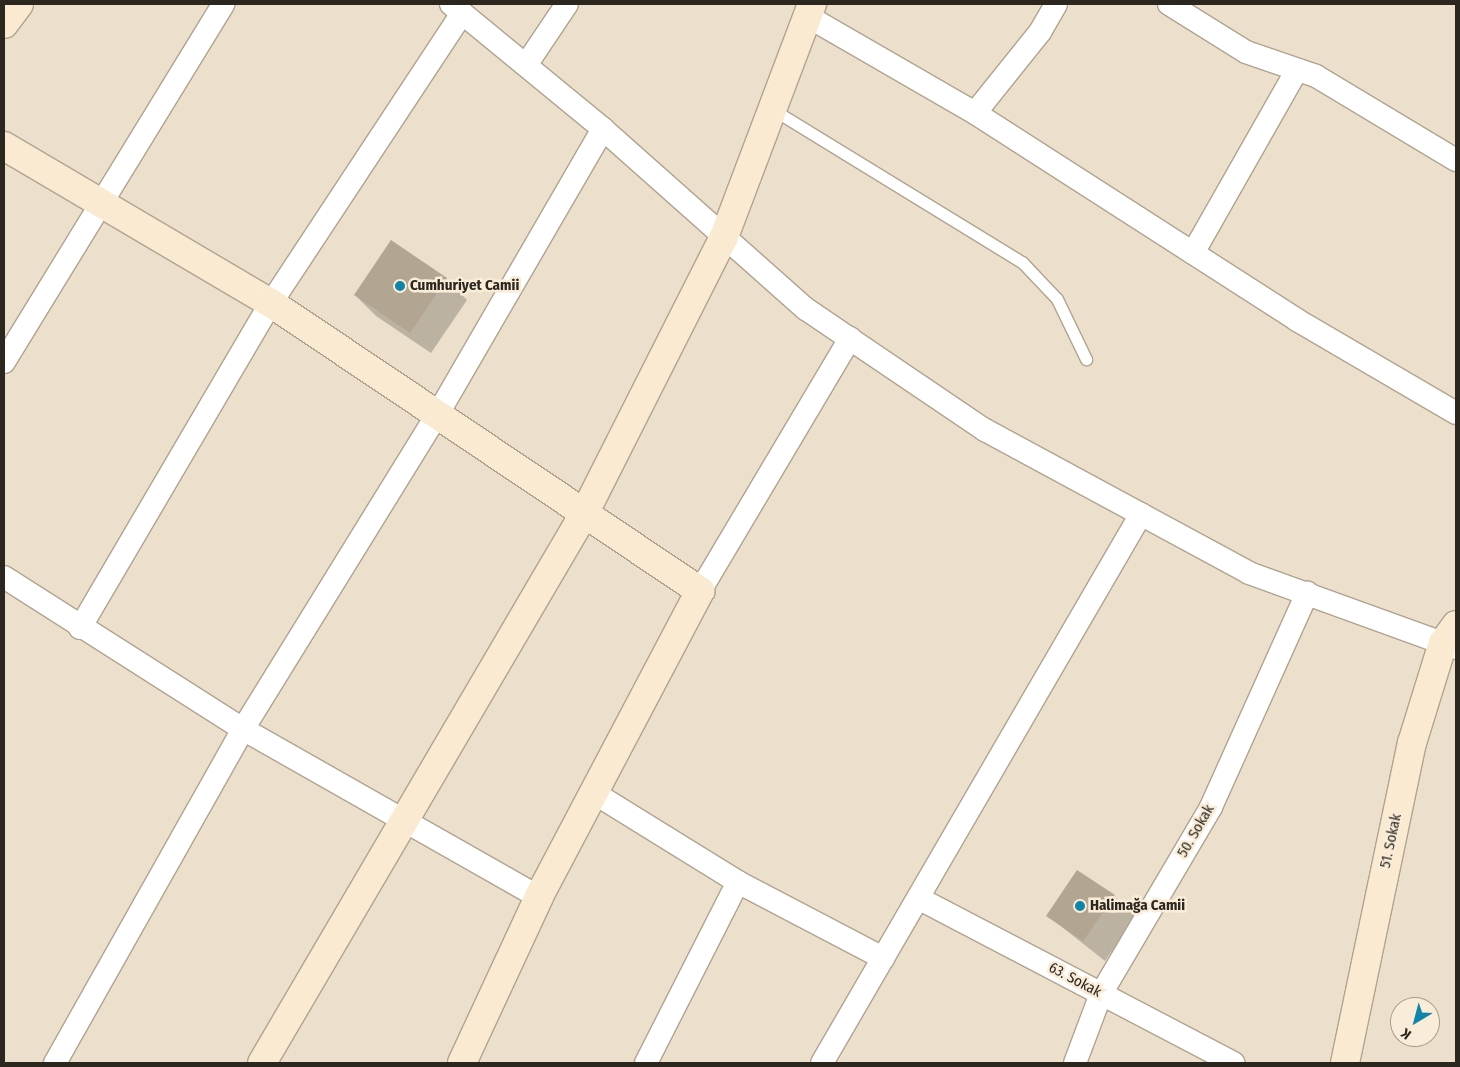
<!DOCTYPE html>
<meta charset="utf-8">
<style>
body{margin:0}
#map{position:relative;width:1460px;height:1067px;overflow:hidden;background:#ecdfcb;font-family:"Fira Sans Condensed",sans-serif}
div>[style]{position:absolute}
.shadow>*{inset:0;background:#0003}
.building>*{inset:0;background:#b2a592}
.roads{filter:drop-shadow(1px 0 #b0a390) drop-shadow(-1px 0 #b0a390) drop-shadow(0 1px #b0a390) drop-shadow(0 -1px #b0a390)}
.lane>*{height:11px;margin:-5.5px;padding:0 5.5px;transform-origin:5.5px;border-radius:5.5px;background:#fff}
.street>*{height:22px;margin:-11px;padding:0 11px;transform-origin:11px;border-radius:11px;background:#fff}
.secondary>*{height:28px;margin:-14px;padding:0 14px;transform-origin:14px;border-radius:14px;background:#faead1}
.dots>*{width:14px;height:14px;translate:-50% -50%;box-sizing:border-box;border:2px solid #f9ecd8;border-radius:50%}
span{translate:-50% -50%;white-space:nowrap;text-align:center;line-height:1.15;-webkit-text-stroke:5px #f9ecd8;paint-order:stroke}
.poi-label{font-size:15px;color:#2b261e;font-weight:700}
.left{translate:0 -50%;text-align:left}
.street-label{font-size:15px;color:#2b261e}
.frame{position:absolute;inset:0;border:5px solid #2b261e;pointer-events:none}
.north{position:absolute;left:1390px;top:997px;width:50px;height:50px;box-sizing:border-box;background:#f9ecd8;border:1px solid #a79d8e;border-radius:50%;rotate:217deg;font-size:14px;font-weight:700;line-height:20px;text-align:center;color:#2b261e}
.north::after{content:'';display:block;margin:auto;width:18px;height:22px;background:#1184aa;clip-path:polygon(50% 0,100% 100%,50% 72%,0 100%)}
</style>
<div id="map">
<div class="shadow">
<i style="clip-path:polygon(391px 242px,446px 279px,467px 300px,431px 353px,376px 316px,355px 295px)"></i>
<i style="clip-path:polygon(1114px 896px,1135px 917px,1105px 961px,1048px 916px)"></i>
</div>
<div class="building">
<i style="clip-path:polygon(391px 240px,447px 278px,410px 333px,354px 295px)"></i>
<i style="clip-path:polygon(1077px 870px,1115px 895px,1083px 941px,1046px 916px)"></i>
</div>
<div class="roads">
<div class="lane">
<i style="left:772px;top:109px;width:293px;rotate:31.5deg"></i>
<i style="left:1022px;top:262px;width:51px;rotate:46.6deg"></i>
<i style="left:1057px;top:299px;width:67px;rotate:64.2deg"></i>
</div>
<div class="street">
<i style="left:451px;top:4px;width:197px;rotate:39.4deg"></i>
<i style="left:603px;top:129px;width:271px;rotate:41.6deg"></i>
<i style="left:806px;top:309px;width:216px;rotate:34.1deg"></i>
<i style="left:985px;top:430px;width:300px;rotate:28.4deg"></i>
<i style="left:1249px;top:573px;width:220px;rotate:19.9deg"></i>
<i style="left:1169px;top:4px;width:91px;rotate:31.9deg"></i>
<i style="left:1246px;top:52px;width:74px;rotate:18.9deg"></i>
<i style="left:1316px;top:76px;width:163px;rotate:31deg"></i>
<i style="left:807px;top:16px;width:194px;rotate:30deg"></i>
<i style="left:975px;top:113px;width:383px;rotate:32.7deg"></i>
<i style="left:1297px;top:320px;width:184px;rotate:30.3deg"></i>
<i style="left:526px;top:65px;width:73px;rotate:-56.1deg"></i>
<i style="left:975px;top:113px;width:104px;rotate:-51.3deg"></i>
<i style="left:1040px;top:32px;width:32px;rotate:-60deg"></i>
<i style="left:1193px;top:253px;width:210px;rotate:-60.4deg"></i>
<i style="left:4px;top:362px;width:420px;rotate:-58.5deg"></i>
<i style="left:4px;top:577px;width:283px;rotate:32.5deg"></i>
<i style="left:243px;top:729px;width:340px;rotate:29.6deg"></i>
<i style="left:700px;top:591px;width:294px;rotate:-59.3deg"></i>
<i style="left:80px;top:628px;width:377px;rotate:-59.6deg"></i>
<i style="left:271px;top:303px;width:347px;rotate:-56.6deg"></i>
<i style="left:594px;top:793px;width:169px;rotate:31.7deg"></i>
<i style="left:738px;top:882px;width:164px;rotate:27.7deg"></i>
<i style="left:918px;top:898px;width:356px;rotate:27.6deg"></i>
<i style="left:55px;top:1063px;width:383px;rotate:-60.6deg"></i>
<i style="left:243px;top:729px;width:367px;rotate:-58.3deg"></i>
<i style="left:436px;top:417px;width:333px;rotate:-59.9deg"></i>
<i style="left:646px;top:1063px;width:203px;rotate:-63.1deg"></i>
<i style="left:822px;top:1063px;width:635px;rotate:-59.84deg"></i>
<i style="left:1075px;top:1063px;width:74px;rotate:-69.4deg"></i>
<i style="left:1101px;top:994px;width:217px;rotate:-59.5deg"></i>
<i style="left:1211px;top:807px;width:235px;rotate:-65.8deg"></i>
</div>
<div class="secondary">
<i style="left:4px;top:24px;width:25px;rotate:-53deg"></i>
<i style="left:4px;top:146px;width:310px;rotate:30.5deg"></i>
<i style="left:271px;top:303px;width:517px;rotate:33.87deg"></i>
<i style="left:700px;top:591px;width:346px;rotate:117.8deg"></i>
<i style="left:539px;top:897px;width:183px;rotate:114.9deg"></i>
<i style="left:262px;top:1063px;width:636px;rotate:-59.61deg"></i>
<i style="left:584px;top:514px;width:310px;rotate:-63.2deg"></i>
<i style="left:724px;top:237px;width:249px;rotate:-69.3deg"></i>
<i style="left:1345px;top:1063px;width:327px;rotate:-78.2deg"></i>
<i style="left:1412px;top:743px;width:105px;rotate:-72.8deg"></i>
<i style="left:1443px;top:643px;width:22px;rotate:-54deg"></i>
</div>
</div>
<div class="dots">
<i style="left:400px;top:286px;background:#1184aa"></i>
<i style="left:1080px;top:906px;background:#1184aa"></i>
</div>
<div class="poi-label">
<span class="left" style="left:410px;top:286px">Cumhuriyet Camii</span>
<span class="left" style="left:1090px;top:906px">Halimağa Camii</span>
</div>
<div class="street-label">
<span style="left:1196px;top:831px;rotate:-60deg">50. Sokak</span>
<span style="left:1391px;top:841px;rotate:-78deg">51. Sokak</span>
<span style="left:1075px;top:980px;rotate:28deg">63. Sokak</span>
</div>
<div class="frame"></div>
<div class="north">K</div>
</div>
